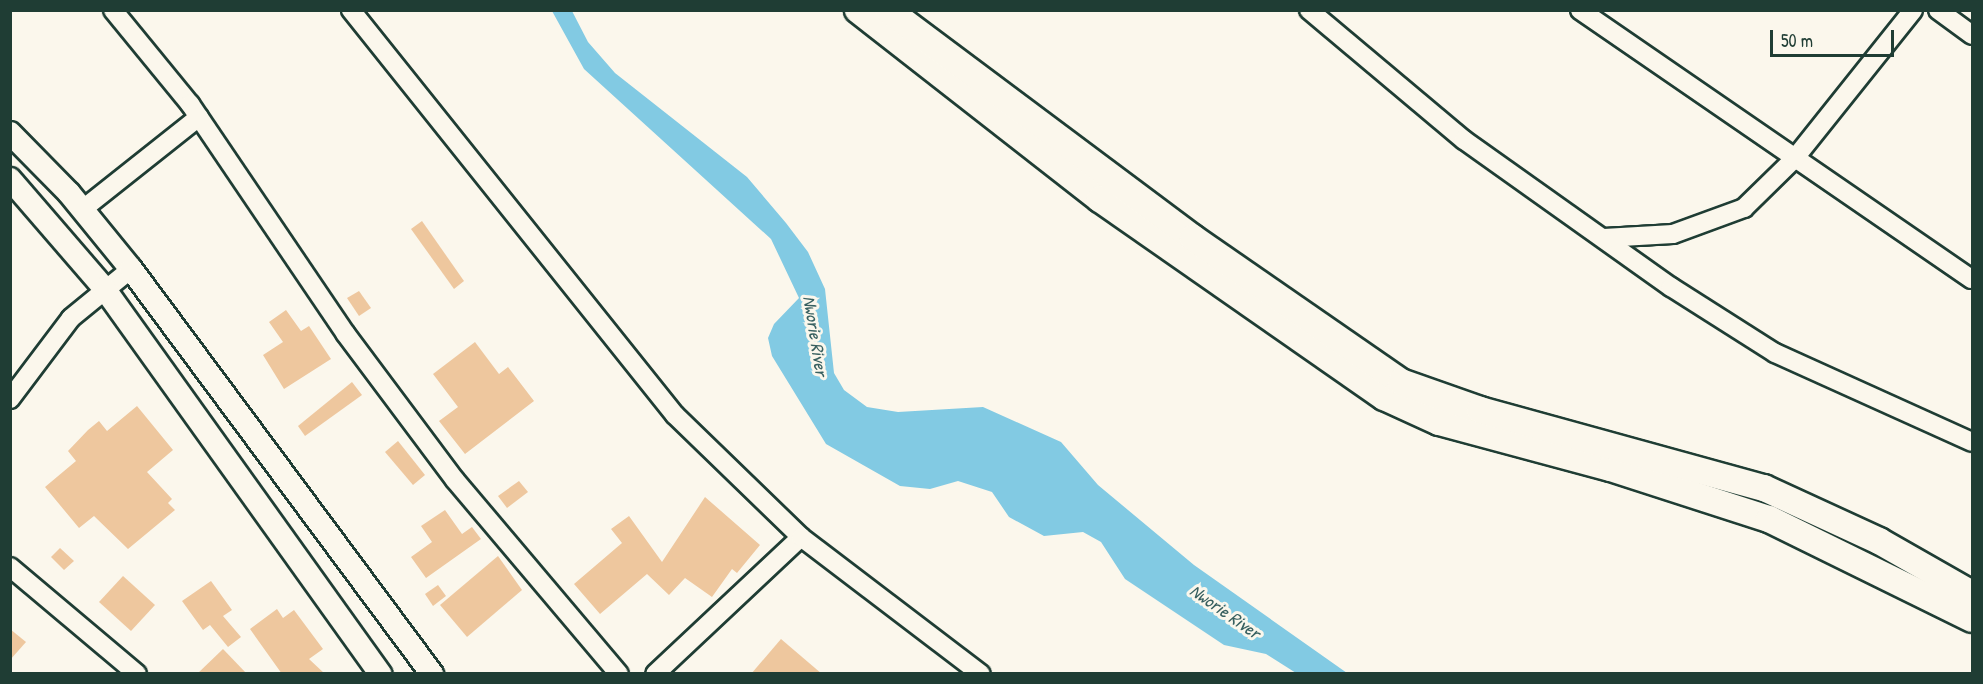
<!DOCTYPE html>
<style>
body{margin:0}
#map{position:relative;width:1983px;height:684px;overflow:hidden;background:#fbf7ec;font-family:"Patrick Hand",sans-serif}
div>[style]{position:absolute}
.water>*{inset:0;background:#82cae3}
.building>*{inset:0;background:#eec79e}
.roads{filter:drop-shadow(2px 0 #1f3d34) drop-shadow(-2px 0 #1f3d34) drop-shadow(0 2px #1f3d34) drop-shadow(0 -2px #1f3d34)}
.minor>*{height:18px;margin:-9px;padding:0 9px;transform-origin:9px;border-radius:9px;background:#fbf7ec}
.tertiary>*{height:22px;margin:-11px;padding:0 11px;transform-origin:11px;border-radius:11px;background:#fbf7ec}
.secondary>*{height:26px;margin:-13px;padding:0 13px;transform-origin:13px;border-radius:13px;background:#fbf7ec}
span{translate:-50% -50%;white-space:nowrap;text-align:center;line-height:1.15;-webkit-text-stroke:6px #fbf7ec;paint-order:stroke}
.water-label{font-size:18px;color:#386060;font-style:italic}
.frame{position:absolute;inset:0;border:12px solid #1f3d34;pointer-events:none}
.scale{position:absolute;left:1770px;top:30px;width:124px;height:27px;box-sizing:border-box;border:3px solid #1f3d34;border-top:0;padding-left:8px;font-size:18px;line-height:21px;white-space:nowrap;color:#1f3d34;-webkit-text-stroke:4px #fbf7ec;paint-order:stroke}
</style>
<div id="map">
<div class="water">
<i style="clip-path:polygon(552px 11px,572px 11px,588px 42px,615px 73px,747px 177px,786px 223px,808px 252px,825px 289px,834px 373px,844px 390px,867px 407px,898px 412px,983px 407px,1061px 442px,1098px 485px,1194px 565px,1347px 673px,1296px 673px,1266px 654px,1224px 645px,1125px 579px,1101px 542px,1083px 532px,1044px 536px,1009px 517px,992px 492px,958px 481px,930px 489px,900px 486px,826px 444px,772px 356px,768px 338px,774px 324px,799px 298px,771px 239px,584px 69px)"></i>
</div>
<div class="building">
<i style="clip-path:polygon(422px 221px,464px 281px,454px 289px,411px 229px)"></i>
<i style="clip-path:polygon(359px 291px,371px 308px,359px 316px,347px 298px)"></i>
<i style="clip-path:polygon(286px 310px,301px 331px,309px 326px,331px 359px,284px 389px,263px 355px,283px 342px,269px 322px)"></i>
<i style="clip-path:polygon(475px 342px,499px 374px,508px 367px,534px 401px,465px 454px,439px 421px,458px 407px,433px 374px)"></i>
<i style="clip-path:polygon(352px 382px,362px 395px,305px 436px,298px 426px)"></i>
<i style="clip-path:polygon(137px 406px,173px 450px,147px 472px,172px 499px,168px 503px,175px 510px,128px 549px,94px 516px,79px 528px,45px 487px,76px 461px,68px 451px,88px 430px,99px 421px,107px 431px)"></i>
<i style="clip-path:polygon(398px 441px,425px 475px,413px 485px,385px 452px)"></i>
<i style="clip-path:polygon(519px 481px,528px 492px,507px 508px,498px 496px)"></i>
<i style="clip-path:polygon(705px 497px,760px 545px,737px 573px,732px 569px,712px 597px,685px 578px,669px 595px,647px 574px,600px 614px,574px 584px,622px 543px,611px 529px,629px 516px,662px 562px)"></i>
<i style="clip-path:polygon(445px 510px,462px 534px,472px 527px,481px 539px,426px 578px,411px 557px,432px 542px,421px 526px)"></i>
<i style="clip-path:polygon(60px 548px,74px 561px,64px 570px,51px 557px)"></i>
<i style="clip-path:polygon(498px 556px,522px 590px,467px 637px,440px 605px)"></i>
<i style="clip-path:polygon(123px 576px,155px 605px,131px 631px,99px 602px)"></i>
<i style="clip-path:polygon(211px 581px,232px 610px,223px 616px,241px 637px,228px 647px,210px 625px,203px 630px,182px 601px)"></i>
<i style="clip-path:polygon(438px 585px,446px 596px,433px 606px,425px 594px)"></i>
<i style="clip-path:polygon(277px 609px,283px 618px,294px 610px,323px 649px,309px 659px,325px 674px,282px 674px,250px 629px)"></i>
<i style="clip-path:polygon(10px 629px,26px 642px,10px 660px)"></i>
<i style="clip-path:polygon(781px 639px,822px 674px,751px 674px)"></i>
<i style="clip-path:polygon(223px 649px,247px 674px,197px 674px)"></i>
</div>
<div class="roads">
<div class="minor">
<i style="left:113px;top:10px;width:122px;rotate:50.7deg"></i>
<i style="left:190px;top:104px;width:277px;rotate:55.9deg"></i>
<i style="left:345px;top:333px;width:184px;rotate:53.2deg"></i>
<i style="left:455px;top:480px;width:254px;rotate:49.8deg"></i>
<i style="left:351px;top:10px;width:519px;rotate:51.34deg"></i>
<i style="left:675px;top:415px;width:175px;rotate:44.1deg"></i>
<i style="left:801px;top:537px;width:200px;rotate:136.8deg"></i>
<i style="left:1309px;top:10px;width:202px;rotate:40deg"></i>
<i style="left:1464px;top:140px;width:254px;rotate:35.4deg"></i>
<i style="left:1671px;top:287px;width:123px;rotate:32.4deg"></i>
<i style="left:1775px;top:353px;width:216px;rotate:24.3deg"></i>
<i style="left:1580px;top:10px;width:475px;rotate:34.5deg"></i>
<i style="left:1938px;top:10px;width:42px;rotate:36.3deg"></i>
<i style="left:83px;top:209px;width:148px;rotate:-38.4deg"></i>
<i style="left:1604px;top:238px;width:69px;rotate:-3.3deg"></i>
<i style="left:1673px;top:234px;width:76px;rotate:-20.1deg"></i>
<i style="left:1744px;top:208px;width:71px;rotate:-44.4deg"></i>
<i style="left:1795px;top:158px;width:189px;rotate:-51.4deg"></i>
<i style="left:10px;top:399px;width:101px;rotate:-53deg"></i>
<i style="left:71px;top:318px;width:77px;rotate:-39.2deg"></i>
<i style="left:801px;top:537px;width:226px;rotate:37.3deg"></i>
<i style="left:10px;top:567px;width:166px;rotate:40.1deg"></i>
</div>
<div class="tertiary">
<i style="left:10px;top:133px;width:84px;rotate:45.5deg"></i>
<i style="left:69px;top:193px;width:98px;rotate:50.8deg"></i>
<i style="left:131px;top:269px;width:505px;rotate:53.38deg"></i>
<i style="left:10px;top:179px;width:144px;rotate:49.2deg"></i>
<i style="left:104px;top:288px;width:475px;rotate:54.4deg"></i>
</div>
<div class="secondary">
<i style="left:858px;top:10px;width:307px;rotate:38deg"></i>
<i style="left:1100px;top:199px;width:346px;rotate:34.9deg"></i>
<i style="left:1384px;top:397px;width:60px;rotate:24.4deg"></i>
<i style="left:1439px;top:422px;width:178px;rotate:15deg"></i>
<i style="left:1611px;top:468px;width:166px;rotate:17.9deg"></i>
<i style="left:1769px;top:519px;width:226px;rotate:26.2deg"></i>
<i style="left:888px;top:10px;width:381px;rotate:36.8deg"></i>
<i style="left:1193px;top:238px;width:253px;rotate:34.7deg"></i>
<i style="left:1401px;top:382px;width:84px;rotate:19.5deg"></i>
<i style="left:1480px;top:410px;width:295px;rotate:15.4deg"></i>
<i style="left:1764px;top:488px;width:127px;rotate:24.7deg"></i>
<i style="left:1879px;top:541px;width:107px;rotate:29.7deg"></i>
</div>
</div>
<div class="water-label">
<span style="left:815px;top:336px;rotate:81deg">Nworie River</span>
<span style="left:1225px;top:612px;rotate:35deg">Nworie River</span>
</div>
<div class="frame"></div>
<div class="scale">50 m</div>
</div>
